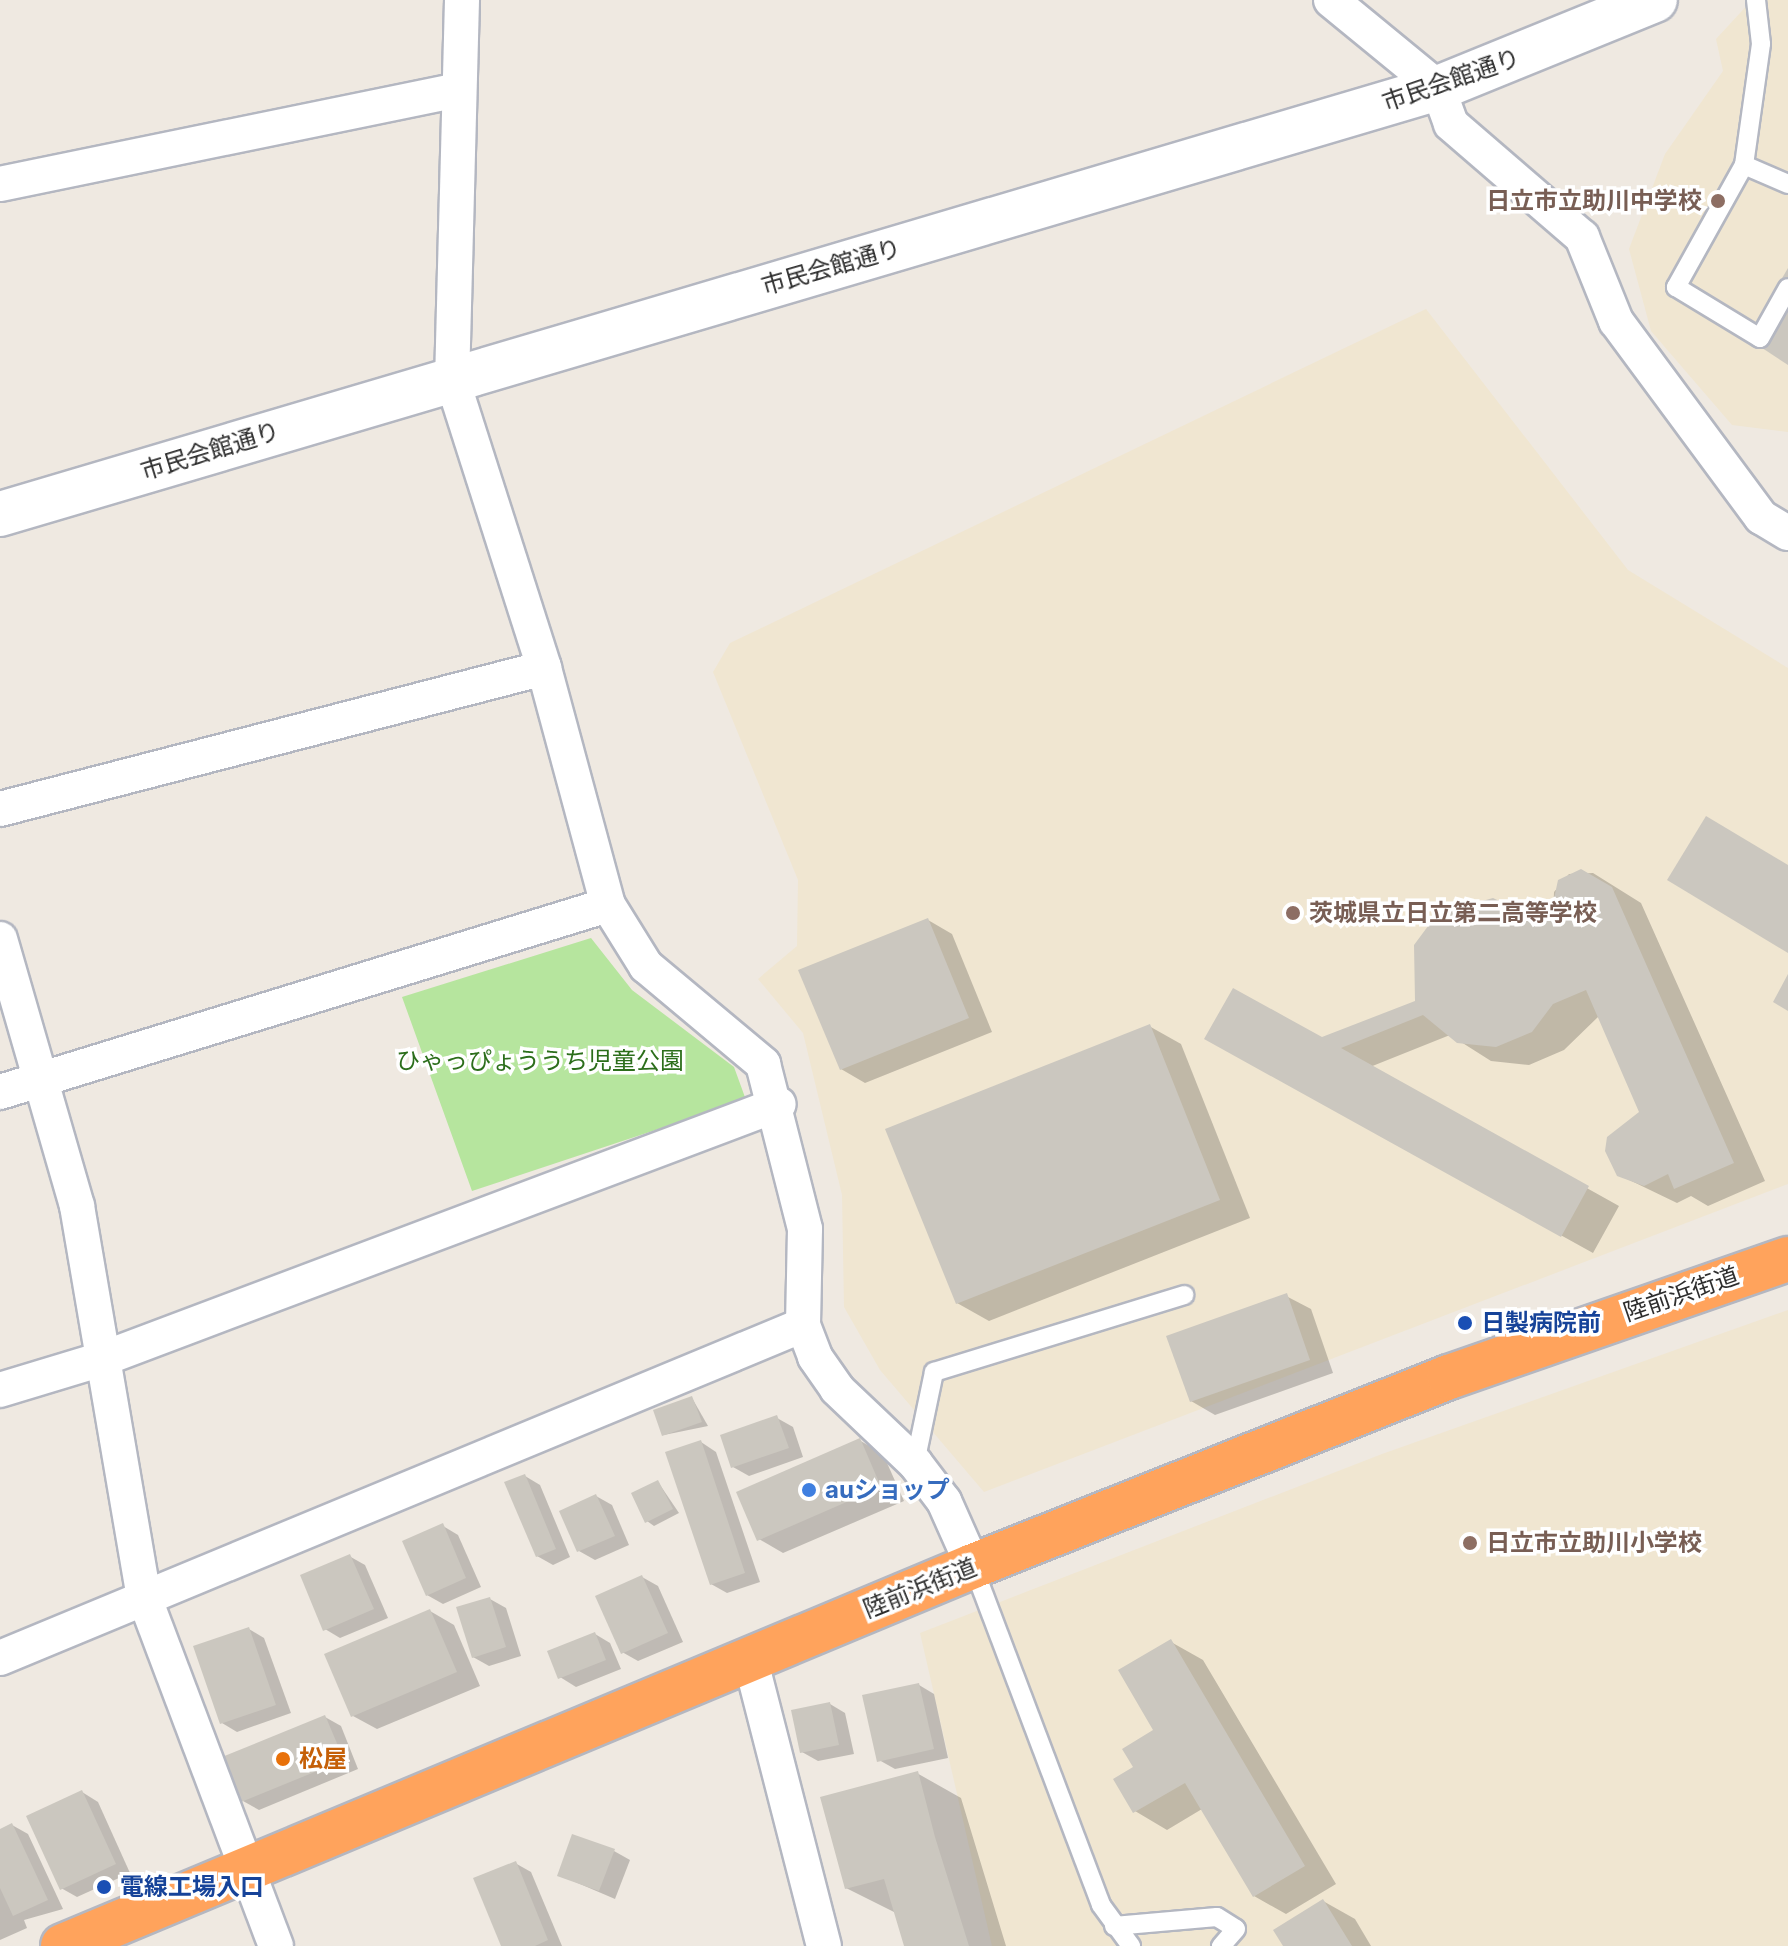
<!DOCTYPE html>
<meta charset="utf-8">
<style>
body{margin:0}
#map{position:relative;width:1788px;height:1946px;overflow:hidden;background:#efe9e1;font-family:Inter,"Noto Sans JP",sans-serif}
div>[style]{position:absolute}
.education>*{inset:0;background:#f0e6d1}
.green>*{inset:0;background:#b6e59e}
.shadow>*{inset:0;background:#0003}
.building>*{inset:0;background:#cbc7bf}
.roads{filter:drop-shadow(2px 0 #b4b7c1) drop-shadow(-2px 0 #b4b7c1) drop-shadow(0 2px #b4b7c1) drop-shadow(0 -2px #b4b7c1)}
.lane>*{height:18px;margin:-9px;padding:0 9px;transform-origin:9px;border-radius:9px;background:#fff}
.street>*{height:34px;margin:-17px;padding:0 17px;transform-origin:17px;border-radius:17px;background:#fff}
.secondary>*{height:44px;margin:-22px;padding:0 22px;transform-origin:22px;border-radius:22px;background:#fff}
.highway>*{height:44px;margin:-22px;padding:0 22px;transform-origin:22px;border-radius:22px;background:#ffa35c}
.dots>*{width:22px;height:22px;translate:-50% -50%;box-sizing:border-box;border:4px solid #fff;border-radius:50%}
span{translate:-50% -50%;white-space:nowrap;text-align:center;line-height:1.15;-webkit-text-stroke:7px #fff;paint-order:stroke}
.street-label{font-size:24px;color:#2e2e2e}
.education-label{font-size:24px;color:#785e54;font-weight:700}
.right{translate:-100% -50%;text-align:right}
.left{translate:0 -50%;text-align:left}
.park-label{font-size:24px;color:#2c6e1b}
.transit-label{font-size:24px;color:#164399;font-weight:700}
.shop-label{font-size:24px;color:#366cbe;font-weight:700}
.food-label{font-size:24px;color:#c56008;font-weight:700}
</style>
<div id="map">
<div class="education">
<i style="clip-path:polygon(1752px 0,1788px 0,1788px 432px,1732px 425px,1651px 331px,1629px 249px,1665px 154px,1723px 71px,1716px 39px)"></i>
<i style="clip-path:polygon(1426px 309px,1628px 570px,1788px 668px,1788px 1184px,984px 1492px,880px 1370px,844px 1307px,842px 1195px,803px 1033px,758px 979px,797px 946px,798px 880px,713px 672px,730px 643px)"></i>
<i style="clip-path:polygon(1788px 1310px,1788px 1946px,992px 1946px,920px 1633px,1382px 1454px)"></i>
</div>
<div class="green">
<i style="clip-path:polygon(591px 938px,632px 990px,734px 1067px,746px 1100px,472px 1191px,402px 997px)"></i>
</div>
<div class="shadow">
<i style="clip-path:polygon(1593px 873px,1641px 903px,1765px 1181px,1708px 1206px,1691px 1196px,1677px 1203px,1619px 1175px,1642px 1113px,1599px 1016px,1564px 1050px,1529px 1065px,1491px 1061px,1450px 1035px,1370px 1067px,1619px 1206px,1593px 1253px,1238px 1056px,1322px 1040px,1417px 1002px,1416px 946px,1455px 906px,1492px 900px,1536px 921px,1553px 914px,1554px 892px,1569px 874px)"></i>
<i style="clip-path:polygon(928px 920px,952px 934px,992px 1032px,865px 1083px,841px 1069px)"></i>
<i style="clip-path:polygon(1149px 1026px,1181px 1044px,1250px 1218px,989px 1321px,957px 1303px)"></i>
<i style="clip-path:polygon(1286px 1296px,1311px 1309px,1333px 1373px,1215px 1415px,1191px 1401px)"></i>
<i style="clip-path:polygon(692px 1398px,708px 1426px,664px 1435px)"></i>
<i style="clip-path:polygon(777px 1418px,793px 1427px,803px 1457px,749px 1476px,733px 1467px)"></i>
<i style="clip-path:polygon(859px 1440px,883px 1454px,904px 1501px,783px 1553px,759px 1539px)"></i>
<i style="clip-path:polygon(701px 1442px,716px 1452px,760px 1582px,727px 1593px,711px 1584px)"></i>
<i style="clip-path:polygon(525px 1476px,540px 1485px,570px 1557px,553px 1565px,537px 1556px)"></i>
<i style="clip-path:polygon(658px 1482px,679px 1513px,654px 1526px,647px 1521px)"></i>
<i style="clip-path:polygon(596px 1496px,612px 1505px,629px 1545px,595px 1560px,579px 1551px)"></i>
<i style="clip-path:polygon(443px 1526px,458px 1535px,481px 1587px,443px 1604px,427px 1595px)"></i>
<i style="clip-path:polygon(349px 1556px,365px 1565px,388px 1618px,340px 1638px,325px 1629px)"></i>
<i style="clip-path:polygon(642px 1577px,658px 1586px,683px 1642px,638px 1661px,622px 1652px)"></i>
<i style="clip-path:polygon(490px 1599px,506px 1608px,521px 1656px,489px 1666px,473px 1657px)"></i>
<i style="clip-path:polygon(430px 1611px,454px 1625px,480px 1686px,377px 1729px,353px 1716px)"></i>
<i style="clip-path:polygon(249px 1629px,264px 1638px,291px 1713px,237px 1732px,222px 1723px)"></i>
<i style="clip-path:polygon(595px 1634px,610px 1643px,621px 1669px,576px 1687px,560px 1677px)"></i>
<i style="clip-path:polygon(1171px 1642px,1203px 1660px,1336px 1884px,1286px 1914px,1254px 1896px,1202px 1809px,1167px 1830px,1135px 1811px,1136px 1768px,1156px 1731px)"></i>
<i style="clip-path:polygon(919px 1685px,934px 1694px,948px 1758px,895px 1769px,879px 1760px)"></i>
<i style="clip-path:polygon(830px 1704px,845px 1713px,854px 1754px,818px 1761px,802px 1752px)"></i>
<i style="clip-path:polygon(325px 1717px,341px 1726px,358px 1769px,259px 1810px,243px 1801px)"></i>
<i style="clip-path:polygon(915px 1772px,961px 1798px,1006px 1946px,906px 1946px,896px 1913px,846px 1888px)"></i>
<i style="clip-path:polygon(82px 1792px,98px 1802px,130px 1873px,77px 1897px,61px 1888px)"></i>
<i style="clip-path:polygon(12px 1825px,28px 1834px,63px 1909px,24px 1920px,27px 1928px,0 1940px,0 1831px)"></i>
<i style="clip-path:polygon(614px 1851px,630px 1860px,615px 1899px,559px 1875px)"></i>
<i style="clip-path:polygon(515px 1863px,531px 1872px,562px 1946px,503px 1946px)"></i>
<i style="clip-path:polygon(1323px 1901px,1355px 1919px,1371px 1946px,1285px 1946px)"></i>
</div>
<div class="building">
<i style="clip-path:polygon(1788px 268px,1788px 365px,1747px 338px)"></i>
<i style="clip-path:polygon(1706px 816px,1788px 865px,1788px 953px,1667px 880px)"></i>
<i style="clip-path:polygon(1581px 869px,1612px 887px,1734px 1163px,1674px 1189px,1668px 1174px,1644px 1186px,1617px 1176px,1605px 1151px,1607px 1137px,1639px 1112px,1586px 990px,1553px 1004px,1532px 1032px,1496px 1047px,1457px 1043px,1423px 1015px,1341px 1048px,1589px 1186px,1561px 1237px,1204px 1039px,1233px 988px,1322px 1037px,1415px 1001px,1414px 945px,1437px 914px,1493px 898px,1536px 919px,1551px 913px,1558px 880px)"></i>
<i style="clip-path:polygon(928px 918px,969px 1018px,840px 1070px,798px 970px)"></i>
<i style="clip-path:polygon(1788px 974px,1788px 1011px,1773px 1002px)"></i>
<i style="clip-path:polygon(1150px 1024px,1220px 1200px,956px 1304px,885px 1129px)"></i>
<i style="clip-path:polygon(1287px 1293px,1310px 1360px,1190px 1402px,1166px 1336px)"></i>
<i style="clip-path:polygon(692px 1396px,702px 1422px,662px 1436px,653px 1410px)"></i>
<i style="clip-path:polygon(777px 1415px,789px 1448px,731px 1468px,720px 1435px)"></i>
<i style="clip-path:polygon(860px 1438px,881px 1487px,757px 1541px,736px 1492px)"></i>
<i style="clip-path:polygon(701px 1440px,745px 1573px,710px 1585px,665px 1452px)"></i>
<i style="clip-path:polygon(525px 1474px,556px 1549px,536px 1557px,504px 1482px)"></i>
<i style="clip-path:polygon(658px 1480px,673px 1509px,645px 1523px,631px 1493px)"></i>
<i style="clip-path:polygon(596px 1494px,615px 1536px,577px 1552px,559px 1511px)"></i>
<i style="clip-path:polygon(443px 1523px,466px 1578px,426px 1596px,402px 1541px)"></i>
<i style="clip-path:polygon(350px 1554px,374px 1609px,323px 1631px,300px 1575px)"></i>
<i style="clip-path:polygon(642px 1575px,668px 1633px,621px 1654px,595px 1596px)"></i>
<i style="clip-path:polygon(490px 1597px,506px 1647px,472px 1658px,456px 1607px)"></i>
<i style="clip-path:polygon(430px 1609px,457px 1672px,351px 1717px,324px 1654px)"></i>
<i style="clip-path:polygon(249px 1627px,276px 1705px,220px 1724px,193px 1646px)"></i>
<i style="clip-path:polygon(595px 1632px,606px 1660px,558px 1679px,547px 1651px)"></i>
<i style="clip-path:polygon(1171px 1639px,1305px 1866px,1253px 1897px,1185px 1783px,1133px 1813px,1113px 1779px,1133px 1767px,1122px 1749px,1153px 1730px,1118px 1670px)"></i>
<i style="clip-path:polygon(919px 1683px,934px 1749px,877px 1762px,862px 1695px)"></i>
<i style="clip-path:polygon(830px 1702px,839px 1745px,800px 1753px,791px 1710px)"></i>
<i style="clip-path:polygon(325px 1715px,344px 1760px,241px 1802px,222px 1757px)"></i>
<i style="clip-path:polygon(918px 1771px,935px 1837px,969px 1946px,904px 1946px,884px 1879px,845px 1889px,820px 1797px)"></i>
<i style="clip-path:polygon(82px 1790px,116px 1864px,60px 1890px,26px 1816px)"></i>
<i style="clip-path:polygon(12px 1823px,48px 1900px,13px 1916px,0 1888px,0 1829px)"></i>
<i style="clip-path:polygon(572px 1834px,615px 1849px,599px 1891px,557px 1876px)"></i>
<i style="clip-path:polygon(516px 1861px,548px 1940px,535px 1946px,501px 1946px,473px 1878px)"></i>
<i style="clip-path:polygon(1323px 1899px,1352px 1946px,1283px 1946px,1273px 1930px)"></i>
</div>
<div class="roads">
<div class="lane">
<i style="left:1756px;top:0;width:44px;rotate:83.5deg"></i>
<i style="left:1761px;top:44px;width:122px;rotate:98deg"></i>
<i style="left:1744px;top:165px;width:140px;rotate:119.1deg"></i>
<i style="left:1676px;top:287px;width:98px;rotate:31.3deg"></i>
<i style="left:1760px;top:338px;width:57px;rotate:-60.8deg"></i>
<i style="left:1744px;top:165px;width:48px;rotate:23.4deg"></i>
<i style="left:915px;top:1463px;width:93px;rotate:-78.2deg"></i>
<i style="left:934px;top:1372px;width:262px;rotate:-17.1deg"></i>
<i style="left:973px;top:1566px;width:362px;rotate:69.3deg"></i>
<i style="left:1101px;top:1905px;width:51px;rotate:53.8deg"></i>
<i style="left:1114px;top:1926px;width:103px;rotate:-5deg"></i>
<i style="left:1217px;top:1917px;width:22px;rotate:32deg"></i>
<i style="left:1236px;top:1929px;width:23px;rotate:131deg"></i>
</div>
<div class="street">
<i style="left:462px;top:0;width:379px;rotate:91.5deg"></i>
<i style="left:452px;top:379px;width:303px;rotate:72.3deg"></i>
<i style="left:544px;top:668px;width:245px;rotate:74.9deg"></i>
<i style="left:608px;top:905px;width:72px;rotate:58.1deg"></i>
<i style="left:646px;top:966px;width:153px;rotate:39.9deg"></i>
<i style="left:763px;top:1064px;width:170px;rotate:75.7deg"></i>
<i style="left:805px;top:1229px;width:96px;rotate:91.2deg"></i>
<i style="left:803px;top:1325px;width:34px;rotate:69deg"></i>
<i style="left:815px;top:1357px;width:39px;rotate:55deg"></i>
<i style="left:837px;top:1389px;width:108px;rotate:43.5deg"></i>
<i style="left:915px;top:1463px;width:48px;rotate:52.7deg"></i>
<i style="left:944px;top:1501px;width:71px;rotate:66deg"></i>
<i style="left:1331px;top:0;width:139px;rotate:39.4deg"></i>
<i style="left:1438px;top:88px;width:38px;rotate:70deg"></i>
<i style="left:1451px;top:124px;width:173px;rotate:40.8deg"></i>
<i style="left:1582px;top:237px;width:91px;rotate:68deg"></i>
<i style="left:1616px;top:321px;width:244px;rotate:53.5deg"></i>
<i style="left:1761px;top:517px;width:31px;rotate:31deg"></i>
<i style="left:0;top:184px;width:466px;rotate:-11.6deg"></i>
<i style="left:0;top:809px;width:562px;rotate:-14.53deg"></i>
<i style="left:0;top:939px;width:278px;rotate:73.9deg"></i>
<i style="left:77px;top:1206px;width:394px;rotate:80.3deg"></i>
<i style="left:143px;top:1594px;width:376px;rotate:69.3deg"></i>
<i style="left:0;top:1092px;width:636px;rotate:-17.1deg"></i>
<i style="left:0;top:1390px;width:107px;rotate:-16.9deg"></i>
<i style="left:102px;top:1359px;width:723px;rotate:-20.64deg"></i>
<i style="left:0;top:1658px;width:869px;rotate:-22.52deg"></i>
<i style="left:750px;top:1658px;width:297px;rotate:75.6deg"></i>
</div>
<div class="secondary">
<i style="left:0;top:514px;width:1500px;rotate:-16.5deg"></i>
<i style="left:1438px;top:88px;width:234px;rotate:-22.1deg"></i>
</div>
<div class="highway">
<i style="left:63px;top:1946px;width:986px;rotate:-22.66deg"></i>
<i style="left:973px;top:1566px;width:512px;rotate:-21.66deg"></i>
<i style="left:1449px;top:1377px;width:359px;rotate:-19.2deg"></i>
</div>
</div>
<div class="dots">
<i style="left:1718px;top:201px;background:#8d6e63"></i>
<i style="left:1293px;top:913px;background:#8d6e63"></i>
<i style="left:1465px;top:1323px;background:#1a4fb4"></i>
<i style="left:809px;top:1490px;background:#3f7fe0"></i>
<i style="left:1470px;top:1543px;background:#8d6e63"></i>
<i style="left:283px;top:1759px;background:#e8710a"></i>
<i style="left:104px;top:1887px;background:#1a4fb4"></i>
</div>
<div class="street-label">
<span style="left:1451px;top:80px;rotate:-19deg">市民会館通り</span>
<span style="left:831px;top:267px;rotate:-16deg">市民会館通り</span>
<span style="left:210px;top:451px;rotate:-17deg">市民会館通り</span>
<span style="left:1681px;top:1294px;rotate:-19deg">陸前浜街道</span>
<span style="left:920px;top:1588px;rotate:-22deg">陸前浜街道</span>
</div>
<div class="education-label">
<span class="right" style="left:1702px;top:201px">日立市立助川中学校</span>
<span class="left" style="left:1309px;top:913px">茨城県立日立第二高等学校</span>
<span class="left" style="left:1486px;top:1543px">日立市立助川小学校</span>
</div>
<div class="park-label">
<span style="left:540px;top:1061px">ひゃっぴょううち児童公園</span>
</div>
<div class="transit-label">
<span class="left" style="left:1481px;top:1323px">日製病院前</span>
<span class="left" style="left:120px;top:1887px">電線工場入口</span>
</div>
<div class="shop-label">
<span class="left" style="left:825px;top:1490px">auショップ</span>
</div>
<div class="food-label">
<span class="left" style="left:299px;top:1759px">松屋</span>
</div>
</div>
